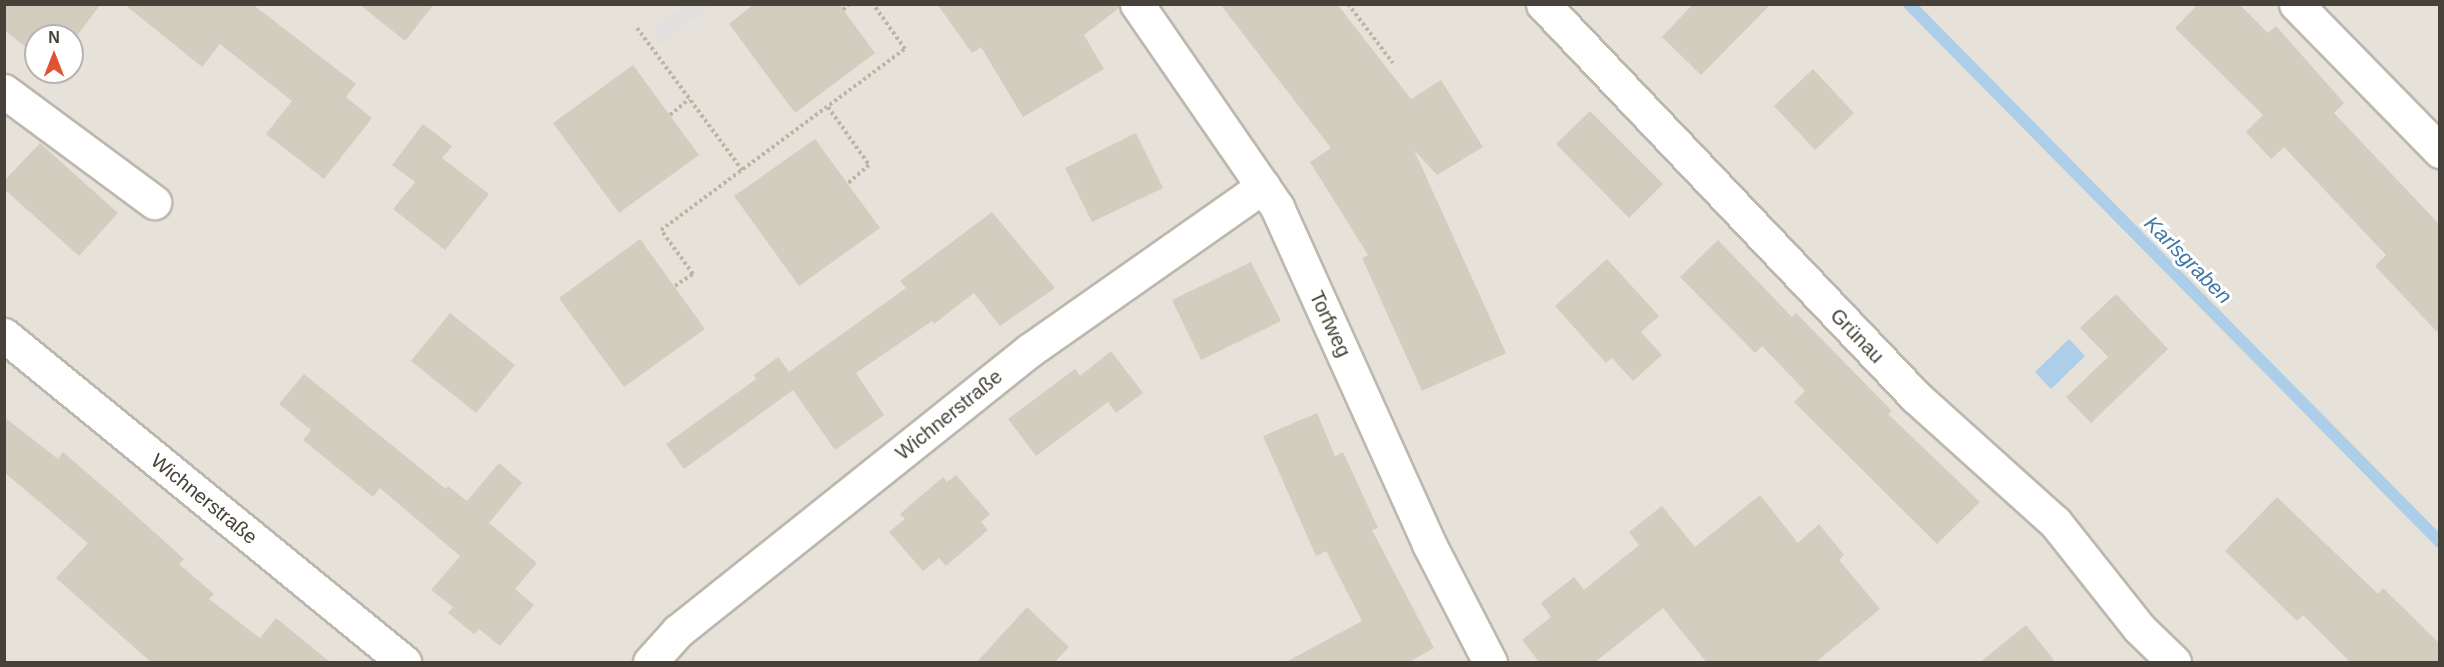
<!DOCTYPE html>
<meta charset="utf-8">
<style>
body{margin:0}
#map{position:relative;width:2444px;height:667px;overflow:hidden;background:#f3f0ea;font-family:Arial,sans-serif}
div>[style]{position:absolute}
.residential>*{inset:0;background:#e6e2d9}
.parking>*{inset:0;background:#e2e0de}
.water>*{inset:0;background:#adcee8}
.stream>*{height:12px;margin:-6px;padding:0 6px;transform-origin:6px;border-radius:6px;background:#adcee8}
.building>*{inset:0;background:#d3cdc0}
.path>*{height:4px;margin-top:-2px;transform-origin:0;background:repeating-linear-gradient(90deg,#beb4a0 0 3px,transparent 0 6px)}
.roads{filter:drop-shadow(2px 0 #bdb8ad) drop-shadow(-2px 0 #bdb8ad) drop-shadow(0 2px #bdb8ad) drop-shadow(0 -2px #bdb8ad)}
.minor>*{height:33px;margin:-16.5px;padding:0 16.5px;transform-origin:16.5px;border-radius:16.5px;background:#fff}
span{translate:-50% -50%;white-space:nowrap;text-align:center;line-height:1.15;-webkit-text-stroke:6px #fff;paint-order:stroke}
.street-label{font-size:20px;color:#464139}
.water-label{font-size:21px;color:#3e77a6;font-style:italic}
.frame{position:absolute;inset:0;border:6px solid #464139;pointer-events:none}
.north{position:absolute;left:24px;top:24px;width:60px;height:60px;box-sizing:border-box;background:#fff;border:2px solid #b5b3b0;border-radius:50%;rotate:0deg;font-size:16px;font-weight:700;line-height:24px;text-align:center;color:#464139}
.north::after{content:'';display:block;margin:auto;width:21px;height:27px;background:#e15232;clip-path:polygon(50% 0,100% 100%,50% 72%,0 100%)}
</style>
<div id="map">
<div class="residential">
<i style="clip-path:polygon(evenodd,5px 5px,2439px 5px,2439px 662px,5px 662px,5px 5px,36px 36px,72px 36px,72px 72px,36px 72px,36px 36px)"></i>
</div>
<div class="parking">
<i style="clip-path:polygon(684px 5px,713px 5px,660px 45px,651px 31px)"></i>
</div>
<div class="water">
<i style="clip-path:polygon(2069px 339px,2085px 356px,2051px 389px,2035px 372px)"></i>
</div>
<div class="stream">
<i style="left:1909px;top:4px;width:756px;rotate:45.38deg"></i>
</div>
<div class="building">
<i style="clip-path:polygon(4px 4px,101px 4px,72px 42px,72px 36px,36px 36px,36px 55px,4px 30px)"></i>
<i style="clip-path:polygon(124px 4px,252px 4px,356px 84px,346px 97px,372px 118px,324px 179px,266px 134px,292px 101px,220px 44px,202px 67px)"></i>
<i style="clip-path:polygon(359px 4px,434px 4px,405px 41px)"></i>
<i style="clip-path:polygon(754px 4px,839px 4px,875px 53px,795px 113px,729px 24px)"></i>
<i style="clip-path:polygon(937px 4px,1118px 4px,1119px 8px,1084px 35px,1104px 69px,1023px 117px,981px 47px,972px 53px)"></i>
<i style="clip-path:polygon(1220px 4px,1337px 4px,1411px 99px,1441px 80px,1483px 147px,1437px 175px,1414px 150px,1506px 353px,1422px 391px,1362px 258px,1368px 255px,1310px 162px,1331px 148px)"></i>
<i style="clip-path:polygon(1693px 4px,1771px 4px,1701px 75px,1662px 37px)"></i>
<i style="clip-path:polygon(2198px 4px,2239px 4px,2268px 33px,2276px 26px,2344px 103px,2334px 113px,2439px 224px,2439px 334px,2375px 266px,2386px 255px,2284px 147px,2271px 159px,2246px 132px,2263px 115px,2175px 28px)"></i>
<i style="clip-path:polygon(633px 65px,699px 155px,619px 213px,553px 123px)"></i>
<i style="clip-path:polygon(1813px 69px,1854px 113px,1815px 150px,1774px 106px)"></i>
<i style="clip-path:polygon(1590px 111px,1663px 184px,1629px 218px,1556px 144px)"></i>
<i style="clip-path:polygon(423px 124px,452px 146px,442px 158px,489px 194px,445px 250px,393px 209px,415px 182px,392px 165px)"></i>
<i style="clip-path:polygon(1136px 133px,1163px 188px,1092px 222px,1065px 168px)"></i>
<i style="clip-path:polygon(815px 139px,880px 228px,799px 286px,734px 196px)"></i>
<i style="clip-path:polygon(40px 143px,118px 213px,79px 256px,4px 189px,4px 181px)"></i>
<i style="clip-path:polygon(992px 212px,1055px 288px,1000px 326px,974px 293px,934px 324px,932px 321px,856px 373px,884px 415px,835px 450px,793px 390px,684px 469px,666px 444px,756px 379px,754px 375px,778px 357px,789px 372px,906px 288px,900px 281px)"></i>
<i style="clip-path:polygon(640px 239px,705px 329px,624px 387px,559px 298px)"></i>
<i style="clip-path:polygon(1718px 240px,1792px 317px,1796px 313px,1892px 411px,1888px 414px,1980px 502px,1937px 544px,1794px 402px,1805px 391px,1762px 346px,1755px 353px,1680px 277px)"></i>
<i style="clip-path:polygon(1607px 259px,1659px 316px,1641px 332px,1662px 355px,1633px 381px,1612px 358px,1606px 363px,1555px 306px)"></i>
<i style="clip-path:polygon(1251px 262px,1281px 321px,1201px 360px,1172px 300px)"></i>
<i style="clip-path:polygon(2116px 294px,2168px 349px,2091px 423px,2066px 397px,2108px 357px,2080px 328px)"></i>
<i style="clip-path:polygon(450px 313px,515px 365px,476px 413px,411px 361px)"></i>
<i style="clip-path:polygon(1111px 351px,1143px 393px,1116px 413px,1108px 402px,1036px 456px,1008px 419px,1075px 369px,1080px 376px)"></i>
<i style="clip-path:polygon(304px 374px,446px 489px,448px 486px,467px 501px,499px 463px,522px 483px,489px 523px,537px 563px,515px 589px,534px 605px,500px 646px,479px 629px,474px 634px,448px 613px,453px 607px,431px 590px,460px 556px,380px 488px,373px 497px,303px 440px,311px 430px,279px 404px)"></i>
<i style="clip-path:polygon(1317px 413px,1335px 456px,1343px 452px,1378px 528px,1372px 530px,1434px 648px,1407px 663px,1284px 663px,1362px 621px,1326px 551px,1316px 556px,1263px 436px)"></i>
<i style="clip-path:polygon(4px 417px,58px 459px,63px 452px,122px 503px,184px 559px,179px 564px,214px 594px,209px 599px,260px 638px,276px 618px,331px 663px,152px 663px,56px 578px,88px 543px,4px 472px)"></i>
<i style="clip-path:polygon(956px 475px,990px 514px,981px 522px,988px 530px,946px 566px,939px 558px,923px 571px,889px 532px,905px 519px,900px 514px,943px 477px,947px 482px)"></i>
<i style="clip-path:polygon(1760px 495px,1798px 543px,1819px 524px,1844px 555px,1839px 560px,1880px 609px,1815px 663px,1707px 663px,1663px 608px,1594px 663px,1540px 663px,1522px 640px,1551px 617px,1541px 603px,1574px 577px,1584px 590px,1639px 545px,1629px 532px,1662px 506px,1695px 547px)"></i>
<i style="clip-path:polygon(2277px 497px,2378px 594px,2383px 588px,2439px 643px,2439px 663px,2351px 663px,2303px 615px,2297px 621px,2225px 551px)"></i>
<i style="clip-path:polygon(1027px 607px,1069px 647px,1054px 663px,976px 663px)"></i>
<i style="clip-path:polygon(2026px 625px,2056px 663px,1979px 663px)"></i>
</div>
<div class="path">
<i style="left:1348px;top:4px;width:74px;rotate:52.7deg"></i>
<i style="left:843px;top:10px;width:8px;rotate:-45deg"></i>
<i style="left:637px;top:28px;width:177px;rotate:53.5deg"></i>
<i style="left:828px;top:107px;width:71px;rotate:54.7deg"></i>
<i style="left:869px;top:165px;width:29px;rotate:139deg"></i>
<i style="left:670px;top:115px;width:25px;rotate:-40deg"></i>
<i style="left:675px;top:286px;width:22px;rotate:-34deg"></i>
<i style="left:693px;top:274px;width:54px;rotate:-126deg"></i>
<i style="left:661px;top:230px;width:304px;rotate:-36.6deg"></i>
<i style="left:905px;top:49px;width:55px;rotate:-125.4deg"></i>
</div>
<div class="roads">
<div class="minor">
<i style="left:1137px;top:4px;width:247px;rotate:55.4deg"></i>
<i style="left:1277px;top:207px;width:370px;rotate:65.7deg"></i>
<i style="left:1429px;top:544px;width:133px;rotate:62.7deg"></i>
<i style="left:1543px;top:4px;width:542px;rotate:46.5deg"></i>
<i style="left:1916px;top:397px;width:187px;rotate:42deg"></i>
<i style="left:2055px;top:522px;width:135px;rotate:51.6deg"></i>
<i style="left:2139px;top:628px;width:49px;rotate:44.2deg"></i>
<i style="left:2296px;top:4px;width:206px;rotate:45.6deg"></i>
<i style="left:4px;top:91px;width:187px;rotate:36.5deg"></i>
<i style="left:4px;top:335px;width:517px;rotate:39.27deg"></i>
<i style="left:650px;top:662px;width:42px;rotate:-47.9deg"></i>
<i style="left:678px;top:631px;width:450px;rotate:-38.6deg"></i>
<i style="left:1030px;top:350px;width:285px;rotate:-35.1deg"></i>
</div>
</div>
<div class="street-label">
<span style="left:1330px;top:324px;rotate:65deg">Torfweg</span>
<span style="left:1857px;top:336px;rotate:46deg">Grünau</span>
<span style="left:949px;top:415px;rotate:-39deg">Wichnerstraße</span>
<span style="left:204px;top:499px;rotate:39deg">Wichnerstraße</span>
</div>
<div class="water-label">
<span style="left:2188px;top:260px;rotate:45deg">Karlsgraben</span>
</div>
<div class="frame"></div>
<div class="north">N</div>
</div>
